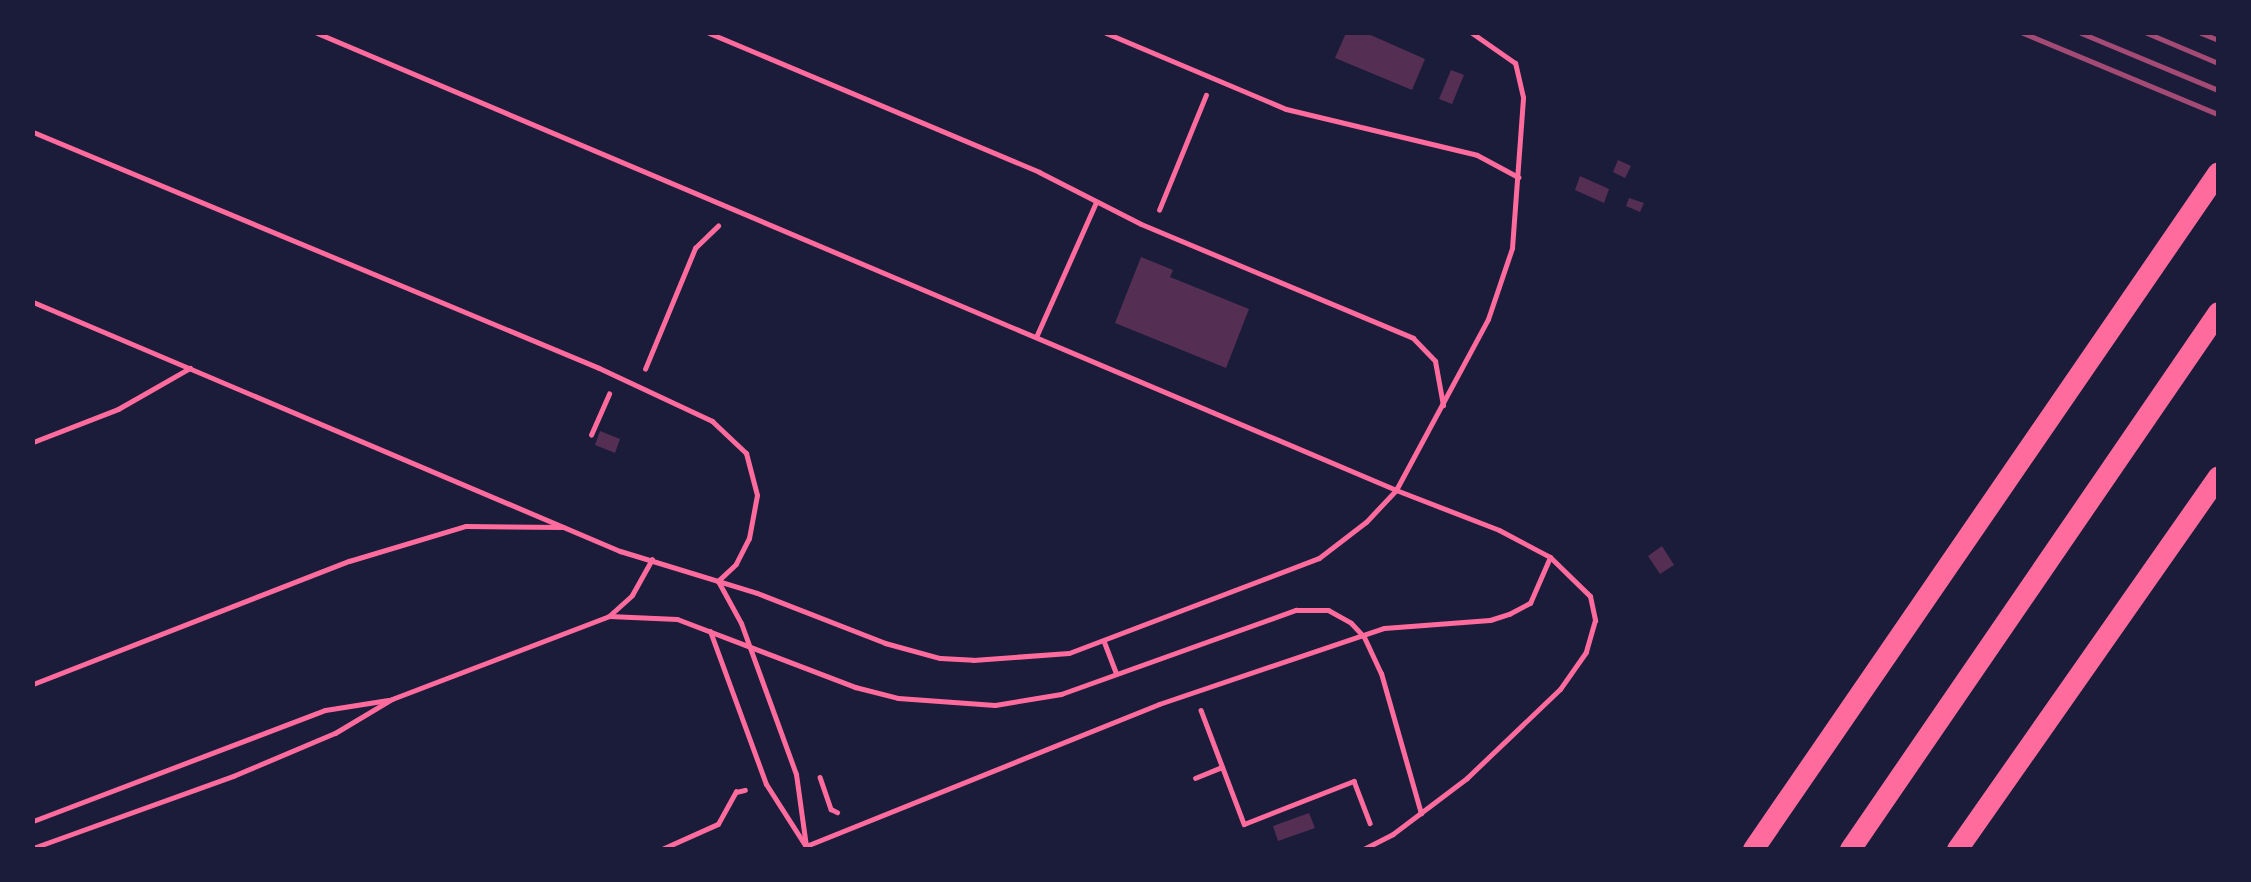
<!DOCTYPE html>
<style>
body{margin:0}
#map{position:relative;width:2251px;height:882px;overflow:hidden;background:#1b1b3a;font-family:"PT Sans Narrow",sans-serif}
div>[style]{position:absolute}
.building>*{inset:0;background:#542f53}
.path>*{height:4.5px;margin:-2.25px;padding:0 2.25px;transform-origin:2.25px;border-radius:2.25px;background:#ff6b9d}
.service>*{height:5px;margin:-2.5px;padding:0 2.5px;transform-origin:2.5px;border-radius:2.5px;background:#ff6b9d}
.motorway>*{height:21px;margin:-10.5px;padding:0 10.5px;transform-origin:10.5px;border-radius:10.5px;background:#ff6b9d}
.rail>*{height:5px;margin:-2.5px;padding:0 2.5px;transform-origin:2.5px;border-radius:2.5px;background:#a44b75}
span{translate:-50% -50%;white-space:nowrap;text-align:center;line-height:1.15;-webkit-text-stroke:7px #1b1b3a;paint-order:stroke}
.frame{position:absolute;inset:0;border:35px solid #1b1b3a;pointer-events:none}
</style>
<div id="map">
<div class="building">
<i style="clip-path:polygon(1346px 33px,1366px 33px,1425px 59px,1412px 90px,1335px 58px)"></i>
<i style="clip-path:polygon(1451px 70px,1464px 75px,1452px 104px,1439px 99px)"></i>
<i style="clip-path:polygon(1618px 160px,1631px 166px,1625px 178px,1613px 172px)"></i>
<i style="clip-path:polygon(1580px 176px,1609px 189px,1604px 203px,1575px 190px)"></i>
<i style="clip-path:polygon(1629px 198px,1644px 203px,1640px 212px,1626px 206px)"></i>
<i style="clip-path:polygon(1141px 257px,1173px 270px,1170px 277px,1249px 309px,1226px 368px,1115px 323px)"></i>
<i style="clip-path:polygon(600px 431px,620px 439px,615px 453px,595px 445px)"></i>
<i style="clip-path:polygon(1662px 546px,1674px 565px,1660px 574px,1648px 556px)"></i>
<i style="clip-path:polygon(1309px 813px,1315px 828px,1278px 841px,1273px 826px)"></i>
</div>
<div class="path">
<i style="left:1159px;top:210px;width:124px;rotate:-67.8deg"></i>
<i style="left:645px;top:369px;width:131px;rotate:-67.5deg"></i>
<i style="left:695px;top:248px;width:32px;rotate:-44deg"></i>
<i style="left:591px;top:435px;width:45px;rotate:-66.3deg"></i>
<i style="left:1201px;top:710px;width:122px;rotate:69.3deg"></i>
<i style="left:1244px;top:824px;width:118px;rotate:-21.4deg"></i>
<i style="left:1354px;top:781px;width:45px;rotate:69.1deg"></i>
<i style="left:820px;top:777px;width:34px;rotate:71deg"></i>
<i style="left:831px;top:809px;width:7px;rotate:27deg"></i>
<i style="left:1195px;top:778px;width:29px;rotate:-22deg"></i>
<i style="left:662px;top:849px;width:61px;rotate:-24.1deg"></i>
<i style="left:718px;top:824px;width:37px;rotate:-61deg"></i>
<i style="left:736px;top:792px;width:9px;rotate:-13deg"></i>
</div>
<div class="service">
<i style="left:317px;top:33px;width:1172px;rotate:22.95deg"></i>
<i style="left:1396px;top:490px;width:110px;rotate:21.2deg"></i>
<i style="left:1499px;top:530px;width:58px;rotate:27.9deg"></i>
<i style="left:1550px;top:557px;width:56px;rotate:44.3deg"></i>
<i style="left:1590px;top:596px;width:25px;rotate:78deg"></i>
<i style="left:1595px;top:620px;width:33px;rotate:106deg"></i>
<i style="left:1586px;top:652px;width:45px;rotate:125.1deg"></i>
<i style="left:1560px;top:689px;width:129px;rotate:136.3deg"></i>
<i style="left:1467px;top:778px;width:93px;rotate:142.9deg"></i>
<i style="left:1393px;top:834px;width:33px;rotate:153deg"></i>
<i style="left:709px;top:33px;width:358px;rotate:22.8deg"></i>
<i style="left:1039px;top:172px;width:114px;rotate:27deg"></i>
<i style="left:1141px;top:224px;width:295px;rotate:22.7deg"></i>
<i style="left:1413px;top:338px;width:32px;rotate:46deg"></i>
<i style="left:1435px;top:361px;width:45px;rotate:79.7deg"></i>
<i style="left:1106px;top:33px;width:195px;rotate:22.9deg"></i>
<i style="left:1286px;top:109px;width:196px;rotate:13.5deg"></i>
<i style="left:1477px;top:155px;width:47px;rotate:28.2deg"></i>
<i style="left:33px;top:132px;width:613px;rotate:22.63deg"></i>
<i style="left:599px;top:368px;width:125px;rotate:25.1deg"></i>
<i style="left:712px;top:421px;width:47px;rotate:43.3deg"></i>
<i style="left:746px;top:453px;width:43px;rotate:75.3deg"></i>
<i style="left:757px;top:495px;width:44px;rotate:100.5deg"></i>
<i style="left:749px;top:538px;width:29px;rotate:117deg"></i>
<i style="left:736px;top:564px;width:25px;rotate:137deg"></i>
<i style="left:33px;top:302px;width:638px;rotate:22.99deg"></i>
<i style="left:620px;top:551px;width:143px;rotate:17deg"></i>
<i style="left:757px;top:593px;width:137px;rotate:21.3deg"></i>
<i style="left:885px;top:643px;width:57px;rotate:15.3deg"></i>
<i style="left:940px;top:658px;width:33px;rotate:3deg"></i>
<i style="left:973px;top:660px;width:96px;rotate:-4.2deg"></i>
<i style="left:1069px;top:653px;width:267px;rotate:-20.8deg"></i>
<i style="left:1319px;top:558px;width:59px;rotate:-37.5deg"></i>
<i style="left:1366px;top:522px;width:44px;rotate:-46.8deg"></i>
<i style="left:1396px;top:490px;width:194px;rotate:-61.7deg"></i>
<i style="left:1488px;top:319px;width:75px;rotate:-71.3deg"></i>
<i style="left:1512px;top:248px;width:151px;rotate:-85.8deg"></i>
<i style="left:1523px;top:97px;width:35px;rotate:-103deg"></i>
<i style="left:1515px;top:63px;width:52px;rotate:-145.1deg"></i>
<i style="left:1036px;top:337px;width:148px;rotate:-66deg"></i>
<i style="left:33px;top:442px;width:91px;rotate:-21.2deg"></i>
<i style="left:118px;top:409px;width:83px;rotate:-29.7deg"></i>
<i style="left:718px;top:581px;width:48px;rotate:61.3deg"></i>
<i style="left:741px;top:623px;width:161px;rotate:70deg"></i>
<i style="left:796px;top:774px;width:73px;rotate:82.1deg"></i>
<i style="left:609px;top:616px;width:68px;rotate:2.5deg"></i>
<i style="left:677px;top:619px;width:191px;rotate:20.9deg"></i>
<i style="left:855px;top:687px;width:44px;rotate:14.3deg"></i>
<i style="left:898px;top:698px;width:97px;rotate:4.1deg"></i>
<i style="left:995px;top:705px;width:67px;rotate:-9.5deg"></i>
<i style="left:1061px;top:694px;width:250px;rotate:-19.7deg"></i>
<i style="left:1296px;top:610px;width:32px"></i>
<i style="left:1328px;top:610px;width:26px;rotate:29deg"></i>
<i style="left:1351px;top:623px;width:19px;rotate:47deg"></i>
<i style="left:1364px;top:637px;width:40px;rotate:65deg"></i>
<i style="left:1381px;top:673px;width:146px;rotate:74.1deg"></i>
<i style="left:710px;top:631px;width:163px;rotate:69.9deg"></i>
<i style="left:766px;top:784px;width:72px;rotate:57.4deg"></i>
<i style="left:1104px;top:642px;width:34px;rotate:69deg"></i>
<i style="left:33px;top:684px;width:339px;rotate:-21.3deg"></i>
<i style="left:349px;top:561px;width:122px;rotate:-16.7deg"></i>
<i style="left:466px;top:526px;width:97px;rotate:0.6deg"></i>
<i style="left:33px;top:821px;width:312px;rotate:-20.8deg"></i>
<i style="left:325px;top:710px;width:64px;rotate:-9deg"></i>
<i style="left:806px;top:846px;width:380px;rotate:-21.9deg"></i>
<i style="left:1159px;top:704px;width:237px;rotate:-18.7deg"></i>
<i style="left:1384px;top:628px;width:106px;rotate:-4.3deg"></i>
<i style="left:1490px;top:620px;width:20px;rotate:-18deg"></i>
<i style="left:1509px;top:614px;width:24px;rotate:-28deg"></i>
<i style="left:1530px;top:603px;width:50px;rotate:-66.5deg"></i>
<i style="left:33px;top:848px;width:213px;rotate:-19.8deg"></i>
<i style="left:233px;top:776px;width:111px;rotate:-22.9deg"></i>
<i style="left:335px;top:733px;width:66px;rotate:-30.8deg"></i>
<i style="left:392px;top:699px;width:232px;rotate:-20.9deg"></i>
<i style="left:609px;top:616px;width:31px;rotate:-42deg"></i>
<i style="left:632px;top:595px;width:41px;rotate:-60.9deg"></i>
</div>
<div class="motorway">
<i style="left:1753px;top:849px;width:821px;rotate:-55.52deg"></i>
<i style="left:1850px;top:849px;width:651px;rotate:-55.58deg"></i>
<i style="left:1957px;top:849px;width:455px;rotate:-55deg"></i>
</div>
<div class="rail">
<i style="left:2023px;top:33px;width:211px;rotate:22.6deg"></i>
<i style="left:2081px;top:33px;width:148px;rotate:22.6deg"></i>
<i style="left:2147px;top:33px;width:77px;rotate:22.9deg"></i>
<i style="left:2201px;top:33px;width:18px;rotate:22deg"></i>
</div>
<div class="frame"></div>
</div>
